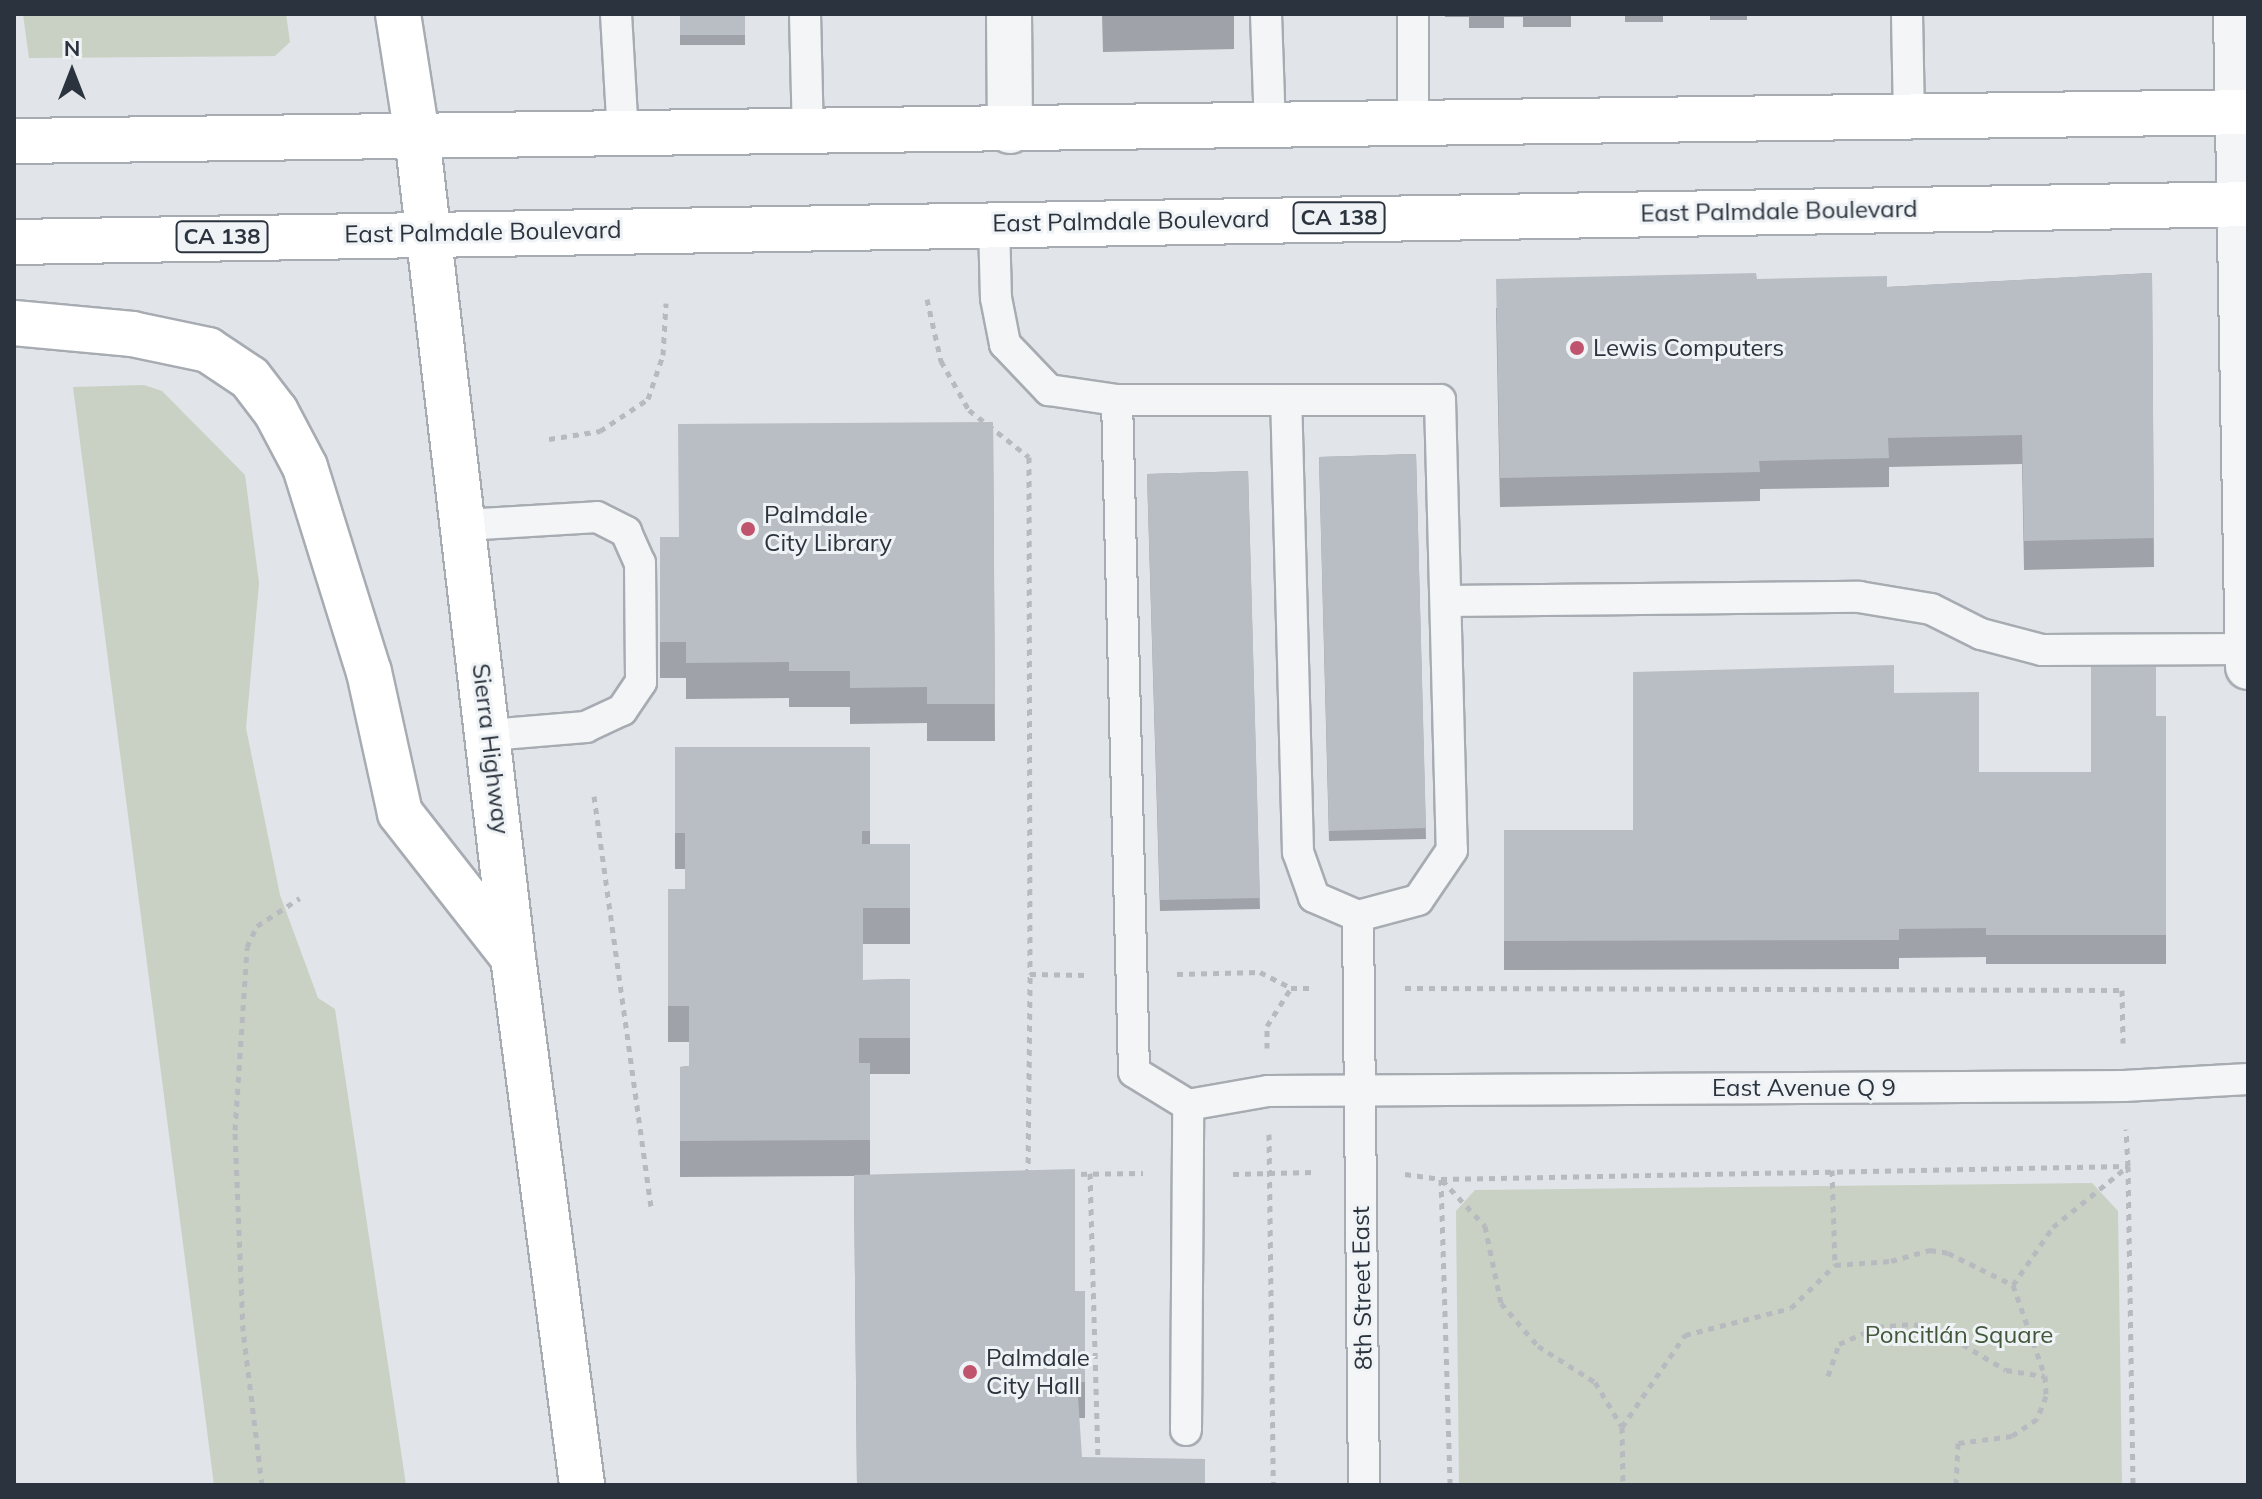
<!DOCTYPE html>
<meta charset="utf-8">
<style>
body{margin:0}
#map{position:relative;width:2262px;height:1499px;overflow:hidden;background:#e1e4e8;font-family:Mulish,sans-serif}
div>[style]{position:absolute}
.green>*{inset:0;background:#c8d1c3}
.path>*{height:5px;margin-top:-2.5px;transform-origin:0;background:repeating-linear-gradient(90deg,#b7bbc0 0 6px,transparent 0 12px)}
.roads{filter:drop-shadow(2px 0 #a7acb2) drop-shadow(-2px 0 #a7acb2) drop-shadow(0 2px #a7acb2) drop-shadow(0 -2px #a7acb2)}
.lane>*{height:30px;margin:-15px;padding:0 15px;transform-origin:15px;border-radius:15px;background:#f3f5f7}
.street>*{height:44px;margin:-22px;padding:0 22px;transform-origin:22px;border-radius:22px;background:#f3f5f7}
.primary>*{height:44px;margin:-22px;padding:0 22px;transform-origin:22px;border-radius:22px;background:#fff}
.highway>*{height:44px;margin:-22px;padding:0 22px;transform-origin:22px;border-radius:22px;background:#fff}
.wall>*{inset:0;background:#9fa3a9}
.building>*{inset:0;background:#b9bec4}
.dots>*{width:22px;height:22px;translate:-50% -50%;box-sizing:border-box;border:4px solid #f0f3f6;border-radius:50%}
span{translate:-50% -50%;white-space:nowrap;text-align:center;line-height:1.15;-webkit-text-stroke:6px #f0f3f6;paint-order:stroke}
.shield-label span{padding:2px 6px;background:#f0f3f6;border:2px solid;border-radius:6px;-webkit-text-stroke-width:0}
.shield-label{font-size:22px;color:#2b343e;font-weight:700}
.street-label{font-size:24px;color:#2b343e}
.poi-label{font-size:24px;color:#2b343e}
.left{translate:0 -50%;text-align:left}
.park-label{font-size:24px;color:#42583a}
.frame{position:absolute;inset:0;border:16px solid #2b343e;pointer-events:none}
.north{position:absolute;left:32px;top:32px;width:80px;height:80px;-webkit-text-stroke:6px #f0f3f6;paint-order:stroke;rotate:0deg;font-size:22px;font-weight:700;line-height:32px;text-align:center;color:#2b343e}
.north::after{content:'';display:block;margin:auto;width:28px;height:36px;background:#2b343e;clip-path:polygon(50% 0,100% 100%,50% 72%,0 100%)}
</style>
<div id="map">
<div class="green">
<i style="clip-path:polygon(23px 14px,286px 14px,290px 42px,275px 56px,29px 58px)"></i>
<i style="clip-path:polygon(144px 385px,162px 391px,245px 475px,259px 583px,246px 728px,280px 895px,318px 998px,335px 1009px,406px 1485px,214px 1485px,73px 387px)"></i>
<i style="clip-path:polygon(2092px 1183px,2118px 1211px,2122px 1485px,1459px 1485px,1456px 1211px,1475px 1190px)"></i>
</div>
<div class="path">
<i style="left:927px;top:299px;width:64px;rotate:77.3deg"></i>
<i style="left:941px;top:361px;width:56px;rotate:60.3deg"></i>
<i style="left:969px;top:410px;width:76px;rotate:38.1deg"></i>
<i style="left:1029px;top:457px;width:517px;rotate:89.89deg"></i>
<i style="left:549px;top:439px;width:52px;rotate:-8.9deg"></i>
<i style="left:600px;top:431px;width:58px;rotate:-33.7deg"></i>
<i style="left:648px;top:399px;width:46px;rotate:-71.2deg"></i>
<i style="left:663px;top:355px;width:52px;rotate:-86.7deg"></i>
<i style="left:594px;top:796px;width:414px;rotate:82.1deg"></i>
<i style="left:1177px;top:974px;width:83px;rotate:-1.4deg"></i>
<i style="left:1260px;top:972px;width:35px;rotate:27deg"></i>
<i style="left:1291px;top:988px;width:24px"></i>
<i style="left:1405px;top:988px;width:717px;rotate:0.16deg"></i>
<i style="left:2122px;top:990px;width:53px;rotate:88.9deg"></i>
<i style="left:1267px;top:1048px;width:22px;rotate:-90deg"></i>
<i style="left:1267px;top:1026px;width:45px;rotate:-57.7deg"></i>
<i style="left:1269px;top:1134px;width:351px;rotate:89.3deg"></i>
<i style="left:1832px;top:1170px;width:95px;rotate:88.2deg"></i>
<i style="left:1090px;top:1173px;width:287px;rotate:88.4deg"></i>
<i style="left:1069px;top:1174px;width:74px;rotate:-0.8deg"></i>
<i style="left:1233px;top:1174px;width:82px;rotate:-1.4deg"></i>
<i style="left:1405px;top:1174px;width:36px;rotate:8deg"></i>
<i style="left:1441px;top:1179px;width:687px;rotate:-1.08deg"></i>
<i style="left:2128px;top:1166px;width:319px;rotate:89.1deg"></i>
<i style="left:1028px;top:1175px;width:201px;rotate:-89.4deg"></i>
<i style="left:1030px;top:974px;width:57px;rotate:1deg"></i>
<i style="left:1441px;top:1179px;width:306px;rotate:88.3deg"></i>
<i style="left:1442px;top:1180px;width:63px;rotate:46.9deg"></i>
<i style="left:1485px;top:1226px;width:79px;rotate:78.3deg"></i>
<i style="left:1501px;top:1303px;width:57px;rotate:49.3deg"></i>
<i style="left:1538px;top:1346px;width:67px;rotate:32.3deg"></i>
<i style="left:1595px;top:1382px;width:52px;rotate:59deg"></i>
<i style="left:1622px;top:1427px;width:58px;rotate:89deg"></i>
<i style="left:2013px;top:1285px;width:70px;rotate:-55.4deg"></i>
<i style="left:2053px;top:1227px;width:97px;rotate:-39.1deg"></i>
<i style="left:2128px;top:1166px;width:37px;rotate:-93deg"></i>
<i style="left:1828px;top:1376px;width:34px;rotate:-71deg"></i>
<i style="left:1839px;top:1344px;width:43px;rotate:-23.6deg"></i>
<i style="left:1878px;top:1327px;width:36px;rotate:-5deg"></i>
<i style="left:1914px;top:1324px;width:29px;rotate:16deg"></i>
<i style="left:1942px;top:1332px;width:74px;rotate:30.7deg"></i>
<i style="left:2006px;top:1370px;width:39px;rotate:9deg"></i>
<i style="left:1622px;top:1427px;width:112px;rotate:-55.6deg"></i>
<i style="left:1685px;top:1335px;width:109px;rotate:-14.3deg"></i>
<i style="left:1791px;top:1308px;width:62px;rotate:-44.3deg"></i>
<i style="left:1835px;top:1265px;width:56px;rotate:-4.1deg"></i>
<i style="left:1891px;top:1261px;width:41px;rotate:-15.8deg"></i>
<i style="left:1930px;top:1250px;width:18px;rotate:9deg"></i>
<i style="left:1948px;top:1253px;width:72px;rotate:26.2deg"></i>
<i style="left:2013px;top:1285px;width:96px;rotate:70.6deg"></i>
<i style="left:2045px;top:1376px;width:20px;rotate:87deg"></i>
<i style="left:2046px;top:1396px;width:25px;rotate:111deg"></i>
<i style="left:2037px;top:1419px;width:30px;rotate:146deg"></i>
<i style="left:2012px;top:1436px;width:54px;rotate:172.6deg"></i>
<i style="left:1958px;top:1443px;width:42px;rotate:92.7deg"></i>
<i style="left:262px;top:1485px;width:155px;rotate:-97deg"></i>
<i style="left:243px;top:1331px;width:201px;rotate:-92.3deg"></i>
<i style="left:235px;top:1130px;width:183px;rotate:-86.2deg"></i>
<i style="left:247px;top:947px;width:23px;rotate:-65deg"></i>
<i style="left:257px;top:926px;width:51px;rotate:-33.1deg"></i>
</div>
<div class="roads">
<div class="lane">
<i style="left:616px;top:14px;width:121px;rotate:86.7deg"></i>
<i style="left:805px;top:14px;width:119px;rotate:88.6deg"></i>
<i style="left:1266px;top:14px;width:113px;rotate:88deg"></i>
<i style="left:1413px;top:14px;width:111px;rotate:90deg"></i>
<i style="left:1907px;top:14px;width:103px;rotate:88.9deg"></i>
<i style="left:994px;top:223px;width:75px;rotate:88.5deg"></i>
<i style="left:996px;top:298px;width:47px;rotate:78.9deg"></i>
<i style="left:1005px;top:344px;width:64px;rotate:46.3deg"></i>
<i style="left:1049px;top:390px;width:69px;rotate:8.4deg"></i>
<i style="left:1117px;top:400px;width:323px"></i>
<i style="left:1440px;top:400px;width:450px;rotate:88.5deg"></i>
<i style="left:1452px;top:850px;width:60px;rotate:124.2deg"></i>
<i style="left:1418px;top:900px;width:62px;rotate:165.1deg"></i>
<i style="left:1358px;top:916px;width:48px;rotate:-156.6deg"></i>
<i style="left:1314px;top:897px;width:48px;rotate:-109.6deg"></i>
<i style="left:1298px;top:852px;width:450px;rotate:-91.5deg"></i>
<i style="left:1117px;top:400px;width:672px;rotate:88.55deg"></i>
<i style="left:1134px;top:1072px;width:63px;rotate:31.4deg"></i>
<i style="left:1188px;top:1105px;width:81px;rotate:-9.9deg"></i>
<i style="left:1268px;top:1091px;width:856px;rotate:-0.33deg"></i>
<i style="left:2124px;top:1086px;width:124px;rotate:-3.2deg"></i>
<i style="left:464px;top:525px;width:133px;rotate:-3.4deg"></i>
<i style="left:597px;top:517px;width:33px;rotate:27deg"></i>
<i style="left:626px;top:532px;width:34px;rotate:66deg"></i>
<i style="left:640px;top:563px;width:119px;rotate:89.5deg"></i>
<i style="left:641px;top:682px;width:34px;rotate:124deg"></i>
<i style="left:622px;top:710px;width:40px;rotate:155deg"></i>
<i style="left:586px;top:727px;width:97px;rotate:175.3deg"></i>
<i style="left:1446px;top:601px;width:413px;rotate:-0.6deg"></i>
<i style="left:1859px;top:597px;width:73px;rotate:9.5deg"></i>
<i style="left:1931px;top:609px;width:56px;rotate:26.6deg"></i>
<i style="left:1981px;top:634px;width:63px;rotate:14.7deg"></i>
<i style="left:2042px;top:650px;width:206px;rotate:-0.3deg"></i>
<i style="left:1358px;top:916px;width:569px;rotate:89.4deg"></i>
<i style="left:1186px;top:1430px;width:325px;rotate:-89.6deg"></i>
</div>
<div class="street">
<i style="left:1009px;top:14px;width:117px;rotate:89.5deg"></i>
<i style="left:2236px;top:14px;width:653px;rotate:88.95deg"></i>
</div>
<div class="primary">
<i style="left:398px;top:14px;width:123px;rotate:81.1deg"></i>
</div>
<div class="highway">
<i style="left:417px;top:136px;width:827px;rotate:83.33deg"></i>
<i style="left:513px;top:957px;width:532px;rotate:82.55deg"></i>
<i style="left:14px;top:141px;width:2234px;rotate:-0.74deg"></i>
<i style="left:14px;top:242px;width:2234px;rotate:-0.97deg"></i>
<i style="left:14px;top:323px;width:119px;rotate:5.3deg"></i>
<i style="left:132px;top:334px;width:78px;rotate:11.9deg"></i>
<i style="left:208px;top:350px;width:50px;rotate:33.7deg"></i>
<i style="left:250px;top:378px;width:43px;rotate:52.6deg"></i>
<i style="left:276px;top:412px;width:62px;rotate:62.2deg"></i>
<i style="left:305px;top:467px;width:215px;rotate:72.7deg"></i>
<i style="left:369px;top:672px;width:144px;rotate:77.6deg"></i>
<i style="left:400px;top:813px;width:183px;rotate:51.9deg"></i>
</div>
</div>
<div class="wall">
<i style="clip-path:polygon(680px 14px,745px 14px,745px 45px,680px 45px)"></i>
<i style="clip-path:polygon(1102px 14px,1234px 14px,1234px 49px,1103px 52px)"></i>
<i style="clip-path:polygon(1445px 14px,1571px 14px,1571px 27px,1523px 27px,1523px 17px,1504px 17px,1504px 28px,1469px 28px,1469px 17px,1445px 17px)"></i>
<i style="clip-path:polygon(1625px 14px,1663px 14px,1663px 22px,1625px 22px)"></i>
<i style="clip-path:polygon(1710px 14px,1747px 14px,1747px 20px,1710px 20px)"></i>
<i style="clip-path:polygon(2152px 273px,2154px 567px,2024px 570px,2022px 464px,1889px 467px,1889px 487px,1760px 489px,1760px 501px,1500px 507px,1496px 308px,1757px 279px,1887px 287px)"></i>
<i style="clip-path:polygon(993px 422px,995px 741px,927px 741px,927px 723px,850px 724px,850px 707px,789px 707px,789px 698px,686px 699px,686px 678px,660px 678px,660px 537px,679px 537px)"></i>
<i style="clip-path:polygon(1416px 454px,1426px 839px,1329px 841px,1319px 457px)"></i>
<i style="clip-path:polygon(1248px 471px,1260px 909px,1160px 911px,1147px 474px)"></i>
<i style="clip-path:polygon(1894px 693px,1979px 772px,2091px 772px,2156px 716px,2166px 716px,2166px 964px,1986px 964px,1986px 957px,1899px 958px,1899px 969px,1504px 970px,1504px 830px,1633px 830px)"></i>
<i style="clip-path:polygon(675px 747px,870px 747px,870px 844px,910px 844px,910px 944px,863px 944px,863px 980px,910px 979px,910px 1074px,870px 1074px,870px 1175px,1075px 1291px,1085px 1291px,1085px 1418px,1079px 1418px,857px 1485px,854px 1176px,680px 1177px,680px 1067px,689px 1066px,689px 1042px,668px 1042px,668px 889px,685px 889px,685px 869px,675px 869px)"></i>
</div>
<div class="building">
<i style="clip-path:polygon(680px 14px,745px 14px,745px 35px,680px 35px)"></i>
<i style="clip-path:polygon(1103px 14px,1191px 14px,1103px 16px)"></i>
<i style="clip-path:polygon(1756px 273px,1757px 279px,1887px 276px,1887px 287px,2152px 273px,2154px 538px,2024px 541px,2022px 435px,1888px 438px,1889px 458px,1759px 461px,1760px 472px,1500px 478px,1496px 279px)"></i>
<i style="clip-path:polygon(993px 422px,995px 704px,927px 704px,927px 687px,850px 688px,850px 671px,789px 671px,789px 662px,686px 663px,686px 642px,660px 642px,660px 537px,679px 537px,678px 424px)"></i>
<i style="clip-path:polygon(1416px 454px,1426px 828px,1329px 831px,1319px 457px)"></i>
<i style="clip-path:polygon(1248px 471px,1260px 898px,1160px 900px,1147px 474px)"></i>
<i style="clip-path:polygon(1894px 665px,1894px 693px,1979px 692px,1979px 772px,2091px 772px,2091px 667px,2156px 667px,2156px 716px,2166px 716px,2166px 935px,1986px 935px,1986px 928px,1899px 929px,1899px 940px,1504px 941px,1504px 830px,1633px 830px,1633px 672px)"></i>
<i style="clip-path:polygon(675px 747px,870px 747px,870px 831px,862px 831px,862px 844px,910px 844px,910px 908px,863px 908px,863px 980px,910px 979px,910px 1038px,859px 1038px,859px 1063px,870px 1063px,870px 1140px,680px 1141px,680px 1067px,689px 1066px,689px 1006px,668px 1006px,668px 889px,685px 889px,685px 833px,675px 833px)"></i>
<i style="clip-path:polygon(1075px 1169px,1075px 1291px,1085px 1291px,1085px 1382px,1077px 1382px,1082px 1457px,1205px 1459px,1205px 1485px,857px 1485px,854px 1175px)"></i>
</div>
<div class="dots">
<i style="left:1577px;top:348px;background:#c0536d"></i>
<i style="left:748px;top:529px;background:#c0536d"></i>
<i style="left:970px;top:1372px;background:#c0536d"></i>
</div>
<div class="shield-label">
<span style="left:1339px;top:218px">CA 138</span>
<span style="left:222px;top:237px">CA 138</span>
</div>
<div class="street-label">
<span style="left:1779px;top:211px;rotate:-1deg">East Palmdale Boulevard</span>
<span style="left:1131px;top:221px;rotate:-1deg">East Palmdale Boulevard</span>
<span style="left:483px;top:232px;rotate:-1deg">East Palmdale Boulevard</span>
<span style="left:491px;top:749px;rotate:83deg">Sierra Highway</span>
<span style="left:1804px;top:1088px">East Avenue Q 9</span>
<span style="left:1362px;top:1288px;rotate:-91deg">8th Street East</span>
</div>
<div class="poi-label">
<span class="left" style="left:1593px;top:348px">Lewis Computers</span>
<span class="left" style="left:764px;top:529px">Palmdale<br>City Library</span>
<span class="left" style="left:986px;top:1372px">Palmdale<br>City Hall</span>
</div>
<div class="park-label">
<span style="left:1959px;top:1335px">Poncitlán Square</span>
</div>
<div class="frame"></div>
<div class="north">N</div>
</div>
